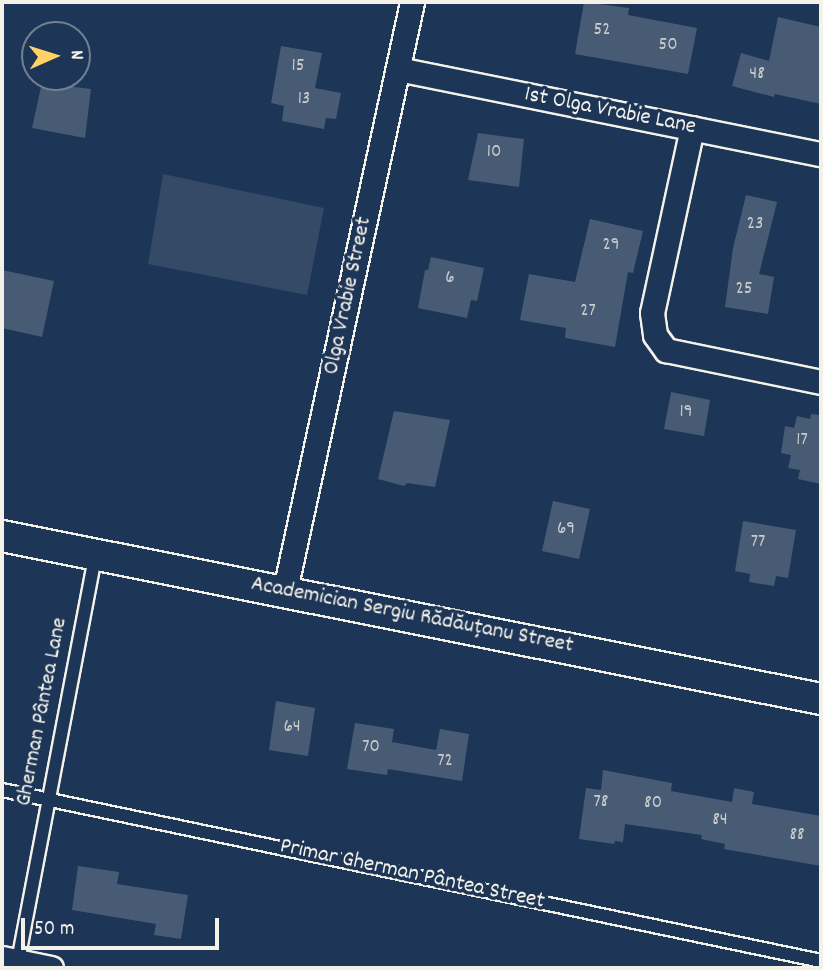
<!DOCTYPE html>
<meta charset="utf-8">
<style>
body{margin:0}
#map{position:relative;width:823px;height:970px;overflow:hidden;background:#1d3557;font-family:Dekko,sans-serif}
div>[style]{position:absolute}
.green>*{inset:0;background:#354a67}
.building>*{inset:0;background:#485b74}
.roads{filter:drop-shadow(2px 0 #f4f1e8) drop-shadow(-2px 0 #f4f1e8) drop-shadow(0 2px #f4f1e8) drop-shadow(0 -2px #f4f1e8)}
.service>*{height:12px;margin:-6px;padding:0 6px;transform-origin:6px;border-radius:6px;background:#1d3557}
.minor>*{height:23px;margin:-11.5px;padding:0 11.5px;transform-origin:11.5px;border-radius:11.5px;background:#1d3557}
.tertiary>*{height:30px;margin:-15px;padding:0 15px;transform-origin:15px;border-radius:15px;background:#1d3557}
span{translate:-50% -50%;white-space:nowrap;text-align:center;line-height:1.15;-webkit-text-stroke:7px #1d3557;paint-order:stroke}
.number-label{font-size:19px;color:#c9cccb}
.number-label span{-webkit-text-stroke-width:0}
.street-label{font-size:23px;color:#f4f1e8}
.frame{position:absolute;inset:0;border:4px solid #f4f1e8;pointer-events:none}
.north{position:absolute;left:21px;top:21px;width:70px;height:70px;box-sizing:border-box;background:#1d3557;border:2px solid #738091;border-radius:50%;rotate:87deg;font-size:19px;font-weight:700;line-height:28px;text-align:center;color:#f4f1e8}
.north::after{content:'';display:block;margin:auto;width:24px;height:32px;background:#ffd166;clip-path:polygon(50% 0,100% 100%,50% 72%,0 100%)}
.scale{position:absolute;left:21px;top:918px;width:198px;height:32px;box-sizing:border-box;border:4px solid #f4f1e8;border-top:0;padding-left:9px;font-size:21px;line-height:24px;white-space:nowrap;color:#f4f1e8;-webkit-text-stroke:5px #1d3557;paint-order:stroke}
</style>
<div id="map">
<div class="green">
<i style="clip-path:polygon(163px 174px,324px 208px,307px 295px,148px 264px)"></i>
</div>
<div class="building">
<i style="clip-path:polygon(584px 2px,629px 8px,628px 15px,697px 28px,688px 74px,575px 54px)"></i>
<i style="clip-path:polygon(778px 17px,821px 27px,821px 104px,775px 94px,774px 97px,732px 86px,741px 53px,769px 61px)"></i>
<i style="clip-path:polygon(281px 46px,322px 53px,315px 88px,341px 93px,336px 119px,326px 118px,324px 129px,282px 121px,284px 106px,271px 103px)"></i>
<i style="clip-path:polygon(43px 78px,74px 82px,74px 87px,91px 89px,85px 138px,32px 128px)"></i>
<i style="clip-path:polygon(478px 133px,524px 139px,519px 187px,468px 180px)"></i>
<i style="clip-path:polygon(746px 195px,777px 202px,759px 274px,774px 277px,768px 314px,725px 307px,733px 248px)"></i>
<i style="clip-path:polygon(590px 219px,643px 231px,633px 273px,628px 272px,615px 347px,565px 338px,566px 328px,520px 320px,529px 274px,575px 282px)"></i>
<i style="clip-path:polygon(431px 257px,484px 268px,477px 301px,471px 300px,467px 318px,418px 308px,425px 270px,428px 270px)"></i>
<i style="clip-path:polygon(2px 270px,54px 281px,42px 337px,2px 328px)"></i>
<i style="clip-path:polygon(671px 392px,710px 400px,704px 436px,664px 429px)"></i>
<i style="clip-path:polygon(394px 411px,450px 420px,435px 487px,407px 483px,404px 486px,378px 479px)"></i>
<i style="clip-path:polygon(811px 414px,821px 415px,821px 484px,798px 479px,800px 470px,788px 468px,791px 455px,781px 453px,785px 426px,794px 428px,797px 416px,810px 419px)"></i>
<i style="clip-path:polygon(553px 501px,590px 509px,579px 559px,542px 551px)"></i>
<i style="clip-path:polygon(743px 521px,796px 530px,788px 578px,776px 576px,774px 586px,749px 582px,750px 574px,735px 571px)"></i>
<i style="clip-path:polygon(276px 701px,315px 708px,308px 756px,269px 750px)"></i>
<i style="clip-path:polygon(355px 723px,394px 729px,392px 742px,436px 750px,440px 729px,469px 734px,462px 781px,388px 769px,387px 775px,347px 769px)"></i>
<i style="clip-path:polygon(603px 770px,672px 783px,671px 791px,732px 802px,734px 788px,754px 792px,752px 804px,821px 816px,821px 866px,724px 849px,725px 844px,701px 839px,702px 835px,625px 824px,623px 842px,615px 841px,614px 844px,579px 839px,586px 788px,601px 790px)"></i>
<i style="clip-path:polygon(78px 866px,119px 872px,117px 884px,188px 895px,181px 939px,154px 935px,156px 924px,72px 910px)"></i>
</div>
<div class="roads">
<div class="service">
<i style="left:2px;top:790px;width:837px;rotate:11.79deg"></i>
<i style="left:18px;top:961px;width:414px;rotate:-79.2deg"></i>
</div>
<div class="minor">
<i style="left:398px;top:69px;width:431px;rotate:11.4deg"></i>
<i style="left:692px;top:128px;width:189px;rotate:102.2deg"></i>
<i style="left:652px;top:313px;width:22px;rotate:82deg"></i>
<i style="left:655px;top:335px;width:19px;rotate:54deg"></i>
<i style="left:666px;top:350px;width:158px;rotate:11.7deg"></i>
<i style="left:285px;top:590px;width:602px;rotate:-77.81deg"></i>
<i style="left:2px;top:958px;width:50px;rotate:11.5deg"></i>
</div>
<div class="tertiary">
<i style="left:2px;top:536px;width:835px;rotate:11.26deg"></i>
</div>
</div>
<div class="number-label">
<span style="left:602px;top:31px">52</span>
<span style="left:668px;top:46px">50</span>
<span style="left:298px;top:67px">15</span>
<span style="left:757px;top:75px">48</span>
<span style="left:304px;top:100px">13</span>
<span style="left:494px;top:153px">10</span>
<span style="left:755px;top:225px">23</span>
<span style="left:611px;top:246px">29</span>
<span style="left:450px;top:279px">6</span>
<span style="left:744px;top:290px">25</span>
<span style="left:588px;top:312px">27</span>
<span style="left:686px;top:413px">19</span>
<span style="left:802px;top:441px">17</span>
<span style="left:566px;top:530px">69</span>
<span style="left:758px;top:543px">77</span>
<span style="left:292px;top:728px">64</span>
<span style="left:371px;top:748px">70</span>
<span style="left:445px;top:762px">72</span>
<span style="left:601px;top:803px">78</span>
<span style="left:653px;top:804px">80</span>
<span style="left:720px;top:821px">84</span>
<span style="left:797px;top:836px">88</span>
</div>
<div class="street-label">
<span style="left:610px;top:112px;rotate:11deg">1st Olga Vrabie Lane</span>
<span style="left:349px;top:296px;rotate:-78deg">Olga Vrabie Street</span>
<span style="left:412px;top:616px;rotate:11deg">Academician Sergiu Rădăuțanu Street</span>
<span style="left:43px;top:712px;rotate:-79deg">Gherman Pântea Lane</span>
<span style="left:412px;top:875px;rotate:12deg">Primar Gherman Pântea Street</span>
</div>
<div class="frame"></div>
<div class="north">N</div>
<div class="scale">50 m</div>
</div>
